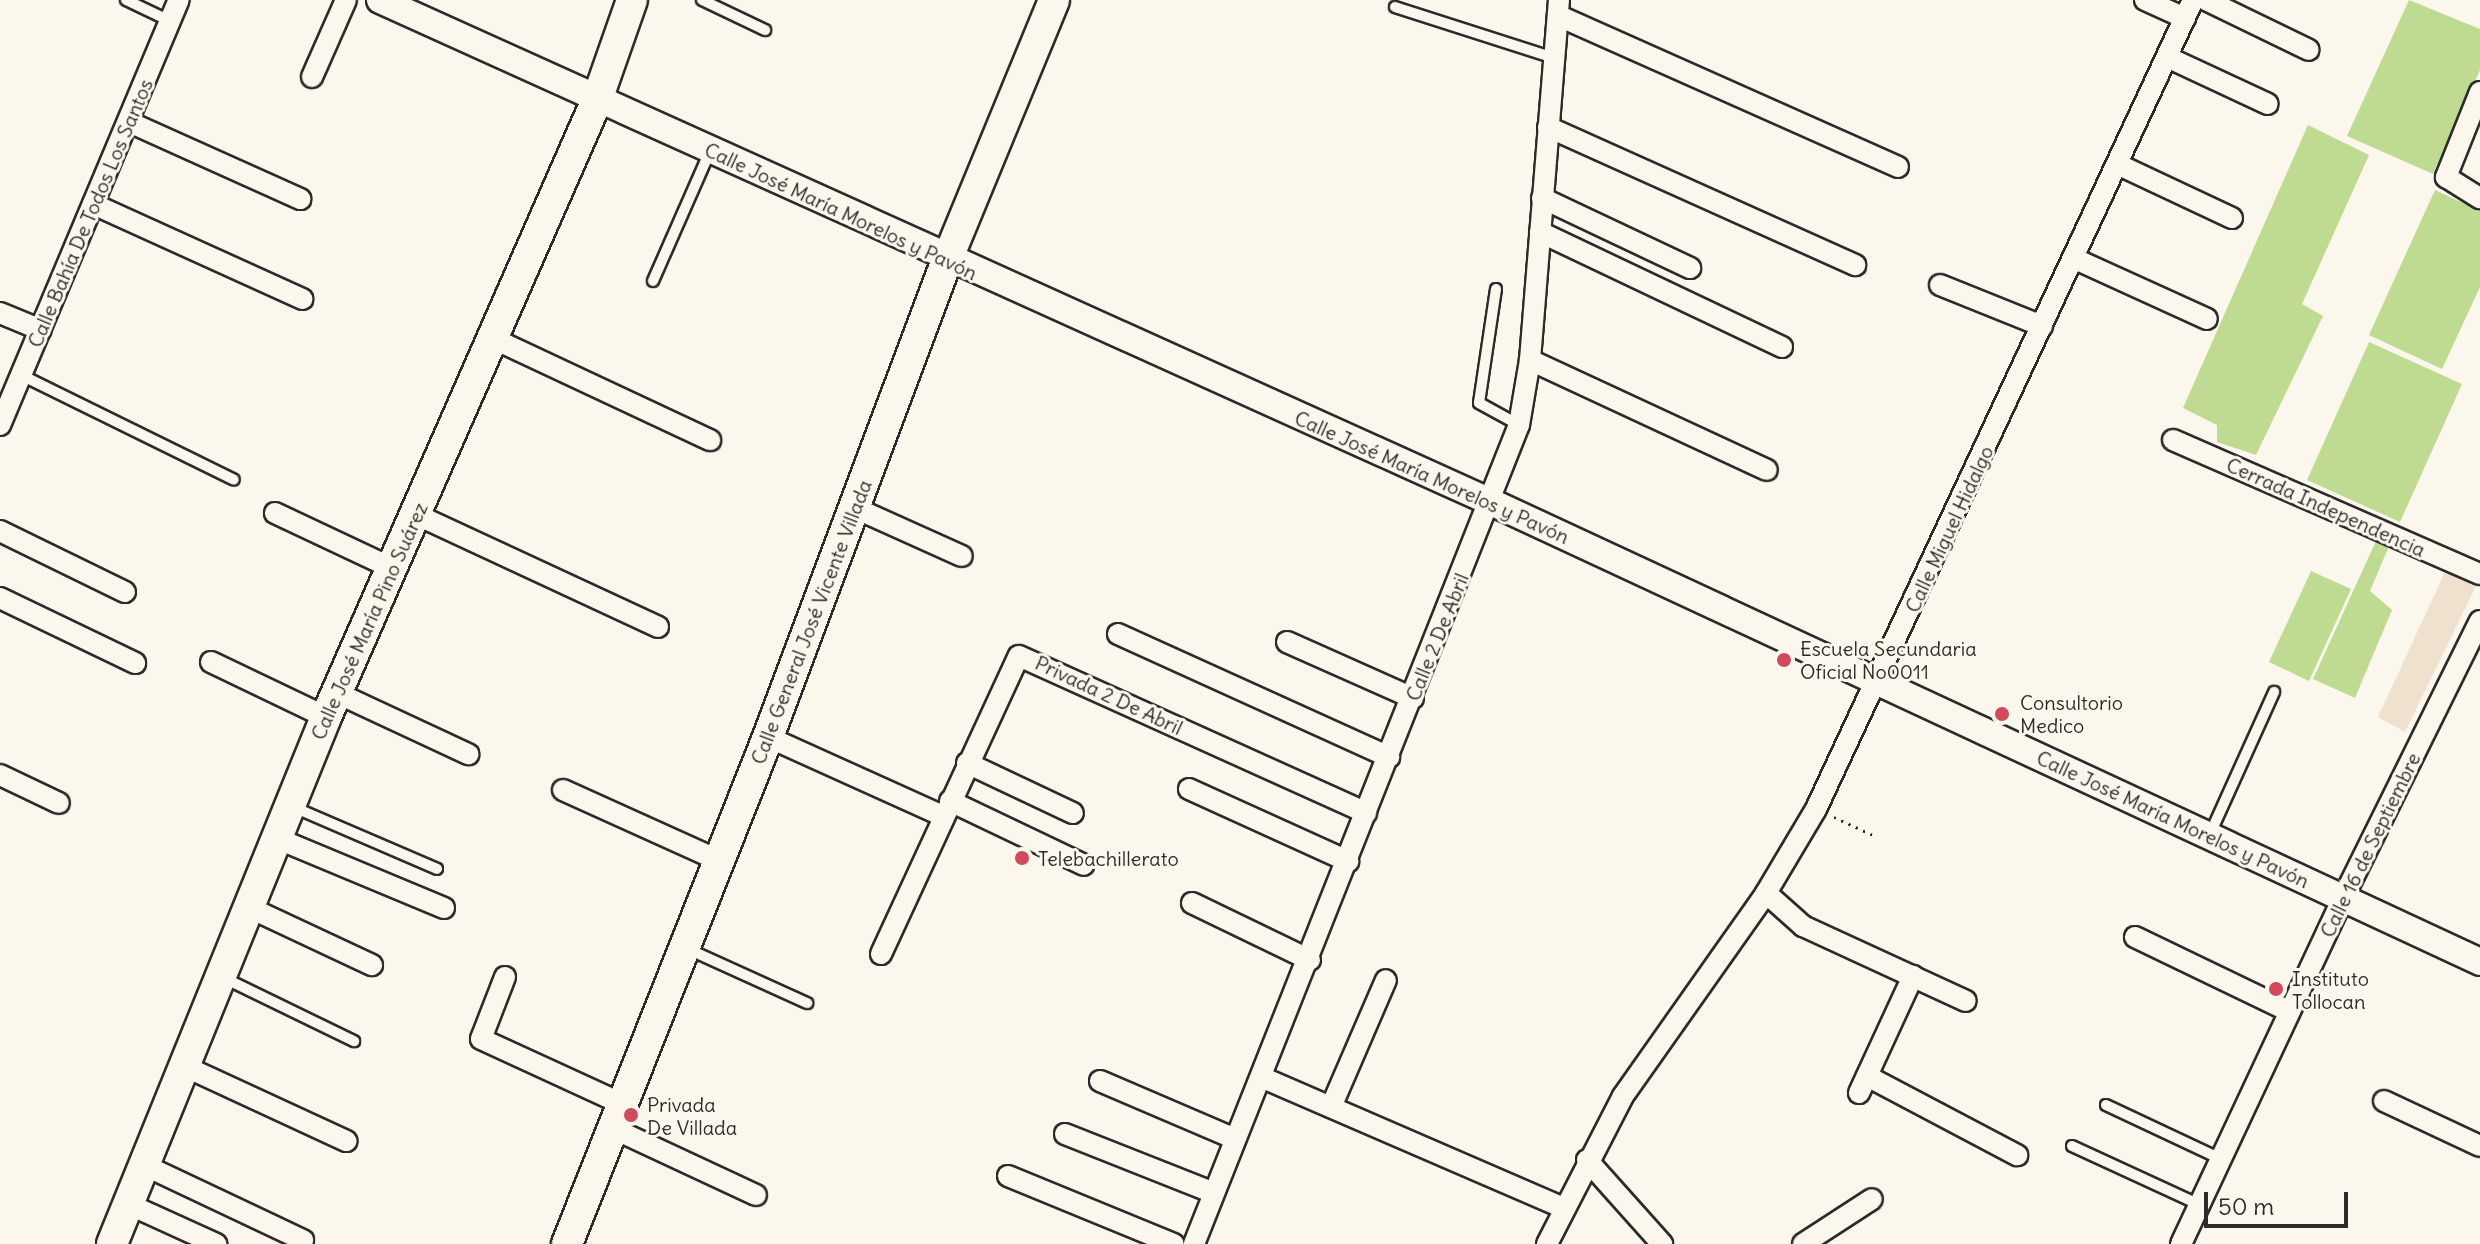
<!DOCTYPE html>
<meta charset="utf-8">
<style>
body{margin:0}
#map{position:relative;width:2480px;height:1244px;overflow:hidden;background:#fbf7ec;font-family:Delius,sans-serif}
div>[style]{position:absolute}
.built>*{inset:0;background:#f0e1ce}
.green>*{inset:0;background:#bfda91}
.path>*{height:3px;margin-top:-1.5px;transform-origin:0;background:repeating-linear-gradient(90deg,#2b2b2b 0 2px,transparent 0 8px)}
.roads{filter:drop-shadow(2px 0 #2b2b2b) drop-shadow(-2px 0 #2b2b2b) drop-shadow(0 2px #2b2b2b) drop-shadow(0 -2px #2b2b2b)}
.service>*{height:10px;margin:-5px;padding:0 5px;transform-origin:5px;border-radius:5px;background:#fbf7ec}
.minor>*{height:20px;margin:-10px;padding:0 10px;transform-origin:10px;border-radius:10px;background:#fbf7ec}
.tertiary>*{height:26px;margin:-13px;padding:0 13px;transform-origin:13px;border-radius:13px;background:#fbf7ec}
.secondary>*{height:30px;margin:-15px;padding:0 15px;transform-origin:15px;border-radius:15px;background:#fbf7ec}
.dots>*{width:22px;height:22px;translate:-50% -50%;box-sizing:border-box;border:4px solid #fbf7ec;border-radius:50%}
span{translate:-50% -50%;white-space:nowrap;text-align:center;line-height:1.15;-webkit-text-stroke:6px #fbf7ec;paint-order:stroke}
.street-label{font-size:20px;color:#2b2b2b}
.poi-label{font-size:20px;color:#2b2b2b}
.left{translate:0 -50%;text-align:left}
.scale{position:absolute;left:2204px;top:1192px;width:144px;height:36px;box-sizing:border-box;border:4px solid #2b2b2b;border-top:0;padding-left:10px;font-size:24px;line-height:28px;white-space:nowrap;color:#2b2b2b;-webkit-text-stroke:6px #fbf7ec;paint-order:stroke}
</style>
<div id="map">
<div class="built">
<i style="clip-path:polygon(2445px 572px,2477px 584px,2405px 732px,2378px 717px)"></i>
</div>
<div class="green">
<i style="clip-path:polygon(2409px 0,2480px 29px,2480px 70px,2433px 174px,2347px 136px)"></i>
<i style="clip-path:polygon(2308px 125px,2369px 155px,2302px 304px,2323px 316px,2256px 455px,2217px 442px,2217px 425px,2183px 408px)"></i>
<i style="clip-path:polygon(2435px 190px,2480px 211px,2480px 287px,2442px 369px,2369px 335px)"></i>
<i style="clip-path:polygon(2369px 342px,2462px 384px,2400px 522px,2307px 480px)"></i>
<i style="clip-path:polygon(2376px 541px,2389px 546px,2370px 591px,2392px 610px,2355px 698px,2313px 679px)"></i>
<i style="clip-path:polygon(2311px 571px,2351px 589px,2309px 681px,2269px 662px)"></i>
</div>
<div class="path">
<i style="left:1834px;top:817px;width:45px;rotate:24.9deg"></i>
</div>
<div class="roads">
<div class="service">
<i style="left:126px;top:0;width:49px;rotate:25.5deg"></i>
<i style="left:702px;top:0;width:70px;rotate:25.5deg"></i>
<i style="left:1395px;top:7px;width:167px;rotate:17.8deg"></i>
<i style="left:653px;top:281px;width:142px;rotate:-66.3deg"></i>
<i style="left:1496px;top:289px;width:115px;rotate:98.5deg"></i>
<i style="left:1479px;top:403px;width:46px;rotate:28.8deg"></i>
<i style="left:21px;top:375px;width:237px;rotate:26.2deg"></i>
<i style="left:291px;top:806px;width:159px;rotate:23.3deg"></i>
<i style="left:2210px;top:834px;width:156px;rotate:-65.7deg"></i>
<i style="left:688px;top:949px;width:131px;rotate:24.4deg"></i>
<i style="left:222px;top:977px;width:147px;rotate:25.9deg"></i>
<i style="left:2106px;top:1105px;width:127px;rotate:25.2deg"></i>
<i style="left:2072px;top:1146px;width:141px;rotate:24.7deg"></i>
</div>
<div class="minor">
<i style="left:2145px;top:0;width:44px;rotate:24.2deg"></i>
<i style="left:2206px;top:0;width:114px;rotate:25.9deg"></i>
<i style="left:1559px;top:16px;width:371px;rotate:24deg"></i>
<i style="left:2167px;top:57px;width:111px;rotate:25deg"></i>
<i style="left:312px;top:77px;width:84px;rotate:-66.2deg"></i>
<i style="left:2480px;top:92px;width:92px;rotate:111.8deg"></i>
<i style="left:2446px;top:177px;width:40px;rotate:32deg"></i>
<i style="left:129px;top:122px;width:188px;rotate:24.2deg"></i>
<i style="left:1548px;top:127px;width:337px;rotate:24.2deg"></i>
<i style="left:2117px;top:164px;width:127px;rotate:25.2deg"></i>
<i style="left:1542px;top:198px;width:164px;rotate:25.3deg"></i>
<i style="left:93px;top:204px;width:230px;rotate:24.4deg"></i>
<i style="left:1540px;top:232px;width:268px;rotate:25.4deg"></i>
<i style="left:2073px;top:258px;width:147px;rotate:24.5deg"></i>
<i style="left:1940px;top:285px;width:110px;rotate:21.9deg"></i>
<i style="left:0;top:313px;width:44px;rotate:22.5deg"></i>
<i style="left:492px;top:338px;width:241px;rotate:25.1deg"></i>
<i style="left:1530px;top:360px;width:261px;rotate:24.9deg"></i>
<i style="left:0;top:425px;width:461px;rotate:-67.2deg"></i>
<i style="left:2173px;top:440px;width:335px;rotate:23.6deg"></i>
<i style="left:855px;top:508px;width:117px;rotate:24.2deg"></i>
<i style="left:275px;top:513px;width:129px;rotate:25.2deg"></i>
<i style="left:415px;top:514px;width:268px;rotate:24.9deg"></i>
<i style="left:0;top:531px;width:139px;rotate:26deg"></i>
<i style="left:0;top:598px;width:150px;rotate:25.7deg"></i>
<i style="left:1118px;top:634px;width:298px;rotate:24.4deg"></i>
<i style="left:1287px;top:642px;width:138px;rotate:24deg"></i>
<i style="left:211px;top:662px;width:127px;rotate:25.6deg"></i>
<i style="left:337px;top:693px;width:145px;rotate:25deg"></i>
<i style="left:768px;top:737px;width:192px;rotate:24.3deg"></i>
<i style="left:967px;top:763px;width:117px;rotate:25.3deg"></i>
<i style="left:0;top:775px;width:65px;rotate:25.4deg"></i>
<i style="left:1189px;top:789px;width:175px;rotate:24.4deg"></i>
<i style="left:563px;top:790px;width:170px;rotate:24.3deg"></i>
<i style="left:950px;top:801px;width:148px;rotate:25.5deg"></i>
<i style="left:276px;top:838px;width:182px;rotate:22.6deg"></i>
<i style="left:1766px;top:893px;width:50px;rotate:41.7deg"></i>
<i style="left:1803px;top:926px;width:179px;rotate:24.7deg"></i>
<i style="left:1192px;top:903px;width:131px;rotate:25.8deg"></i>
<i style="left:248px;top:907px;width:137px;rotate:25.1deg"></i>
<i style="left:2135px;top:937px;width:171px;rotate:25.7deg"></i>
<i style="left:881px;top:954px;width:328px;rotate:-65.2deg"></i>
<i style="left:1019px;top:656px;width:381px;rotate:24.3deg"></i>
<i style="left:505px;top:977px;width:66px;rotate:111.2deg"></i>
<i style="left:481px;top:1039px;width:153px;rotate:24.7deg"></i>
<i style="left:184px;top:1066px;width:179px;rotate:24.8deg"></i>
<i style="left:1867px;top:1076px;width:170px;rotate:27.8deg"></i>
<i style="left:1261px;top:1077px;width:329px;rotate:23.4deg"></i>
<i style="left:1100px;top:1081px;width:147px;rotate:23.2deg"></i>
<i style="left:1859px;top:1093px;width:129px;rotate:-65.2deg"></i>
<i style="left:2384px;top:1101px;width:106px;rotate:25.1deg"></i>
<i style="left:1331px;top:1107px;width:138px;rotate:-66.6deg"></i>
<i style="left:610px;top:1127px;width:161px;rotate:25deg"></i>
<i style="left:1065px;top:1134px;width:160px;rotate:21.6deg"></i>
<i style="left:1587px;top:1160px;width:113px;rotate:48.2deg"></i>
<i style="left:144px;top:1165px;width:176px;rotate:25.3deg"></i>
<i style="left:1008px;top:1176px;width:179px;rotate:22.3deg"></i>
<i style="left:128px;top:1204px;width:97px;rotate:24.4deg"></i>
<i style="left:1194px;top:1244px;width:881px;rotate:-68.36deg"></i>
<i style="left:1519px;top:425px;width:66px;rotate:-80.4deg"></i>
<i style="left:1530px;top:360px;width:361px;rotate:-85.4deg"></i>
<i style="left:1547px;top:1244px;width:166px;rotate:-62.8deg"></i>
<i style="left:1623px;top:1096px;width:248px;rotate:-54.8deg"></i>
<i style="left:1766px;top:893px;width:98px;rotate:-59.2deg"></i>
<i style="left:1816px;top:809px;width:893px;rotate:-65.01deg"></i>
<i style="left:1803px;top:1244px;width:82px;rotate:-33.1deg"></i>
<i style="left:2181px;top:1244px;width:382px;rotate:-64.9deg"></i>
<i style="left:2343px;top:898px;width:309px;rotate:-63.7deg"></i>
</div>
<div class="tertiary">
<i style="left:380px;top:0;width:1219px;rotate:24.32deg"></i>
<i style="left:1491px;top:502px;width:1091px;rotate:24.94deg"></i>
</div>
<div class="secondary">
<i style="left:112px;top:1244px;width:569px;rotate:-67.9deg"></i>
<i style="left:326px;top:717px;width:674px;rotate:-66.29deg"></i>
<i style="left:597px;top:100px;width:106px;rotate:-70.7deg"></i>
<i style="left:567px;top:1244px;width:545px;rotate:-68.37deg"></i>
<i style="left:768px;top:737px;width:509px;rotate:-69.43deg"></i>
<i style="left:947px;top:260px;width:281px;rotate:-67.6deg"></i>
</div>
</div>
<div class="dots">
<i style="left:1784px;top:660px;background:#d1495b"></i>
<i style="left:2002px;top:714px;background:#d1495b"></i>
<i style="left:1022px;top:858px;background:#d1495b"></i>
<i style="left:2276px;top:989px;background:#d1495b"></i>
<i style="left:631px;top:1115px;background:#d1495b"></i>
</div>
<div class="street-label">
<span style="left:841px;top:211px;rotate:25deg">Calle José María Morelos y Pavón</span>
<span style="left:90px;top:213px;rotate:-67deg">Calle Bahía De Todos Los Santos</span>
<span style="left:1432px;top:477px;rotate:24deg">Calle José María Morelos y Pavón</span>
<span style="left:2326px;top:507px;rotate:24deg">Cerrada Independencia</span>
<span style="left:1949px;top:529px;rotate:-65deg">Calle Miguel Hidalgo</span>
<span style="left:369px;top:621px;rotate:-66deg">Calle José María Pino Suárez</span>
<span style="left:811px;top:622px;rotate:-69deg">Calle General José Vicente Villada</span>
<span style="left:1437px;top:637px;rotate:-68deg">Calle 2 De Abril</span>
<span style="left:1109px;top:695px;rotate:25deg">Privada 2 De Abril</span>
<span style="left:2173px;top:819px;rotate:25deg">Calle José María Morelos y Pavón</span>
<span style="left:2370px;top:845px;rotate:-64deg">Calle 16 de Septiembre</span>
</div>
<div class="poi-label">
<span class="left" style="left:1800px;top:660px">Escuela Secundaria<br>Oficial No0011</span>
<span class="left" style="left:2020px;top:714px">Consultorio<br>Medico</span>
<span class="left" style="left:1038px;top:858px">Telebachillerato</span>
<span class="left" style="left:2292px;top:990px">Instituto<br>Tollocan</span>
<span class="left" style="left:647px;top:1116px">Privada<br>De Villada</span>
</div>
<div class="scale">50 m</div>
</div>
